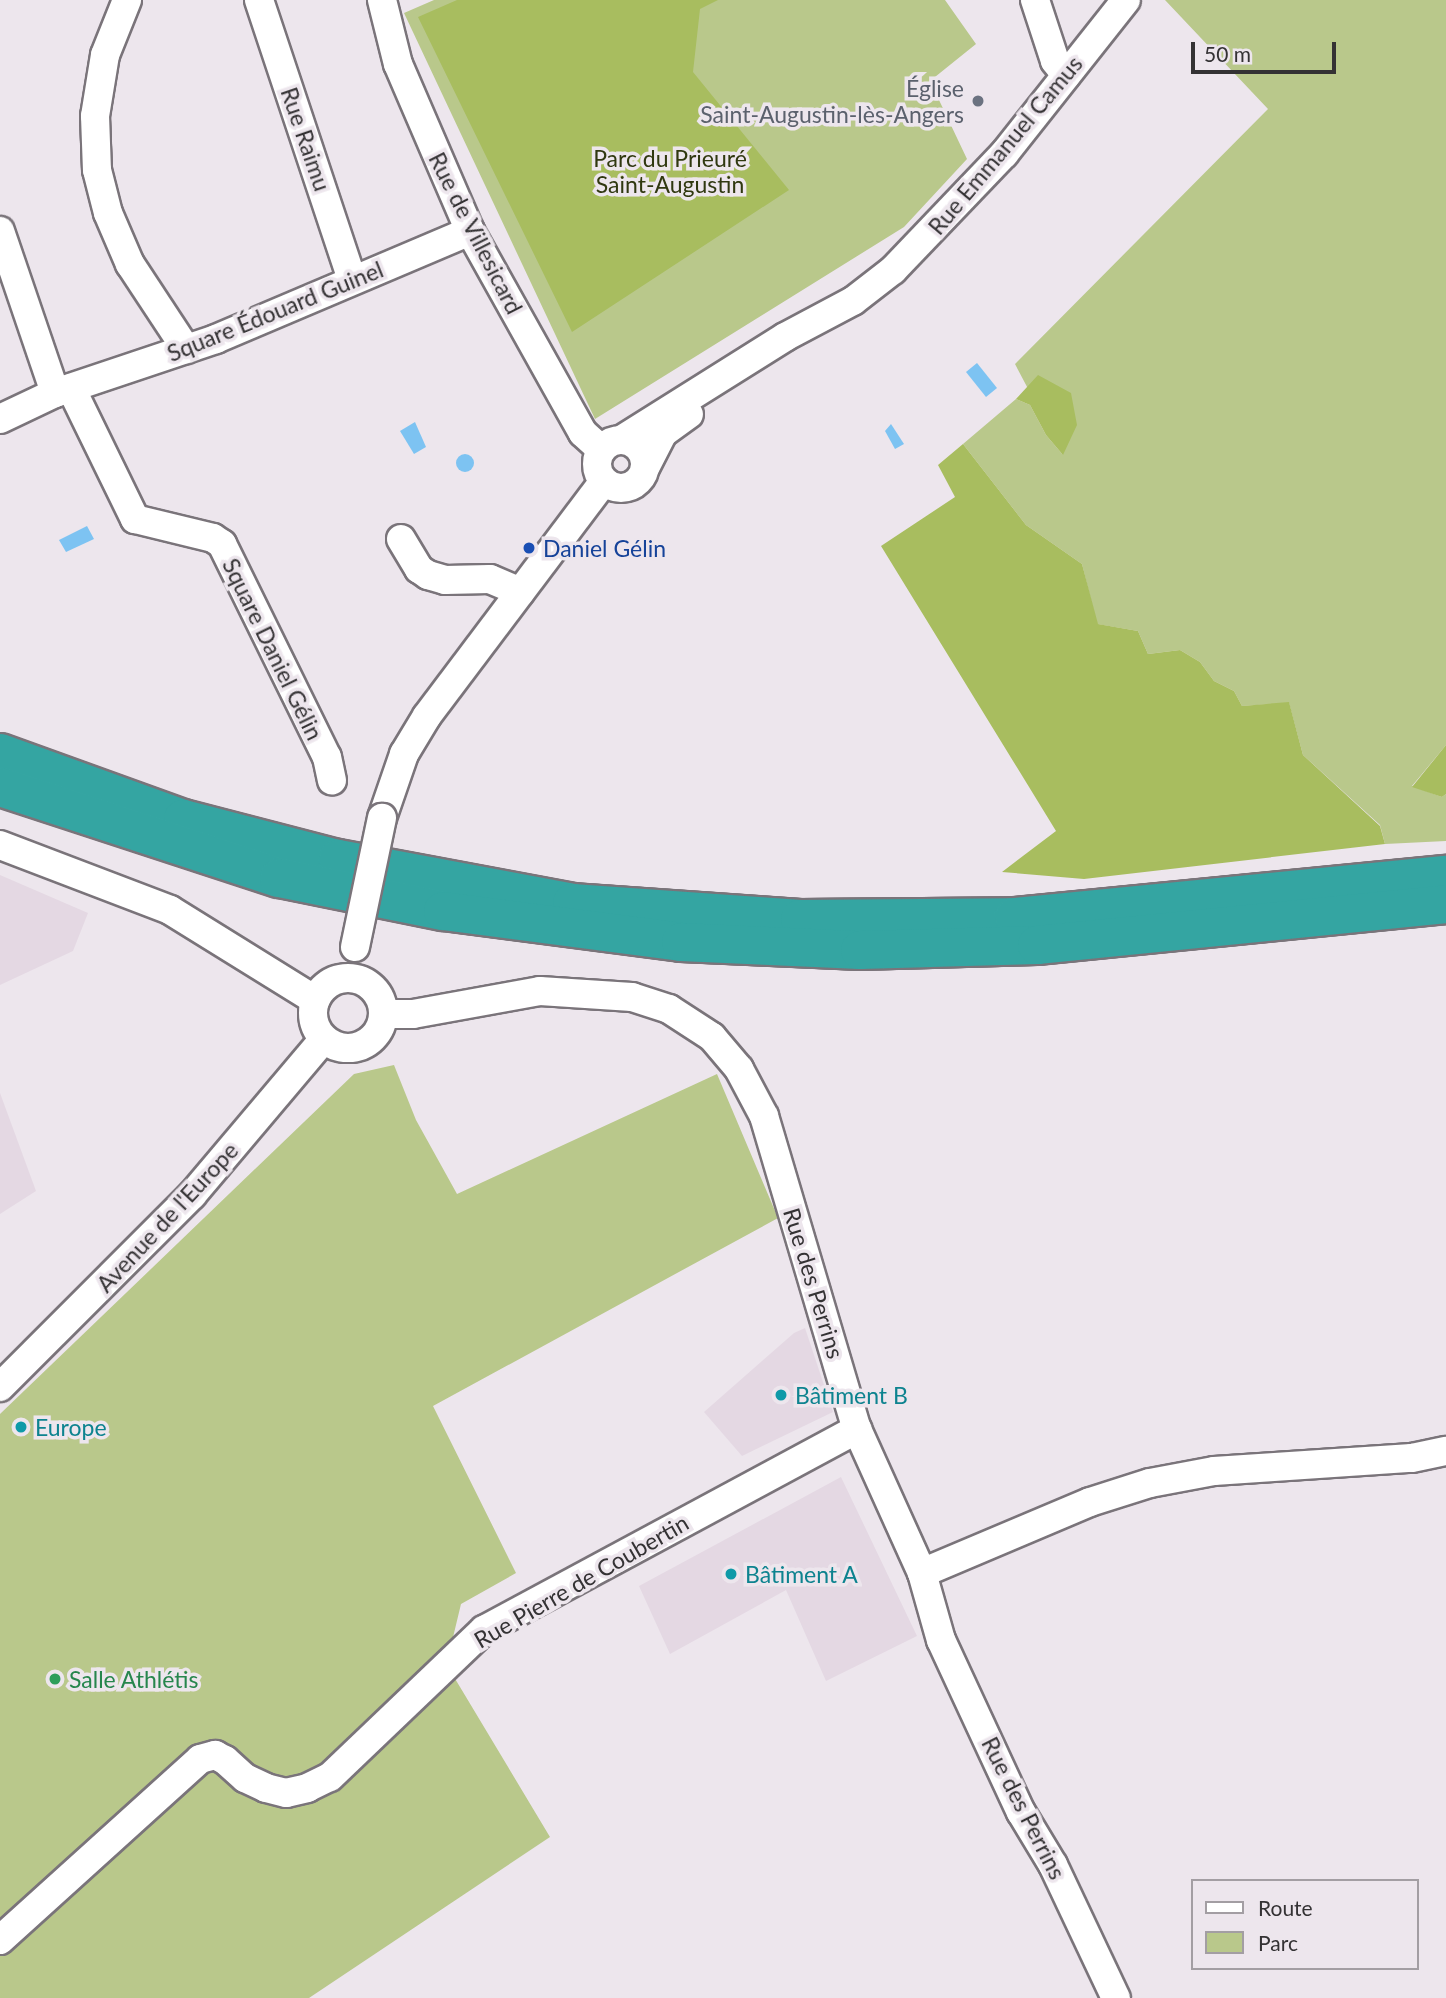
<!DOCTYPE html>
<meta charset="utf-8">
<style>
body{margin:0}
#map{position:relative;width:1446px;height:1998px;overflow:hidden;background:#ede6ed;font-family:Lato,sans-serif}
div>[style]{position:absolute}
.built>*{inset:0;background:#e4d8e3}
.green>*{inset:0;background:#b9c88b}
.forest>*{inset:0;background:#a8bd5f}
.water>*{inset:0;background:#7dc3f2}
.round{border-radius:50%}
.roads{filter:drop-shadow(2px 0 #7a747a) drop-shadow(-2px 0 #7a747a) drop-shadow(0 2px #7a747a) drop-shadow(0 -2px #7a747a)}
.minor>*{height:28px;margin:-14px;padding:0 14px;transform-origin:14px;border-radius:14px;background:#fff}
.minor>.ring{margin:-14px;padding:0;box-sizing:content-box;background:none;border:28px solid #fff;border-radius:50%}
.highway>*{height:38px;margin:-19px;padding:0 19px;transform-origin:19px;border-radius:19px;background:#34a5a2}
.bridges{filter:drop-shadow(2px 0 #7a747a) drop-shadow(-2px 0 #7a747a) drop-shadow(0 2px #7a747a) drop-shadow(0 -2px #7a747a)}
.minor-bridge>*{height:28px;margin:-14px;padding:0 14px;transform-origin:14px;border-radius:14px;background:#fff}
.dots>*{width:19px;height:19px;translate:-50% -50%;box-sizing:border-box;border:4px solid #ede6ed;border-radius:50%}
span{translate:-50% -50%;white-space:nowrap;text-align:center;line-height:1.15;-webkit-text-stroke:7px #ede6ed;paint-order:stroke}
.worship-label{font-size:23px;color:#5b616d}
.right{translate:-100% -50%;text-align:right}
.street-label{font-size:23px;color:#343234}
.park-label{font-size:23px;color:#303810}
.transit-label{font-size:23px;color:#164399}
.left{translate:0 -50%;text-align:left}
.culture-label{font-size:23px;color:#0d838f}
.leisure-label{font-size:23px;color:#27864d}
.legend{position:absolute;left:1191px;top:1879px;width:228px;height:91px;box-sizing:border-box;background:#ede6ed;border:2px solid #a39ea3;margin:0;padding:9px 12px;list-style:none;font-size:21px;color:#343234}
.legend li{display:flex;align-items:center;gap:14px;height:35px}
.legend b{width:35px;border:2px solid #a39ea3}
.scale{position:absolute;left:1191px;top:42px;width:145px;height:32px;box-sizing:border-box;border:4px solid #343234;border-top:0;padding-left:9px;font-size:21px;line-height:24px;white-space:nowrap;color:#343234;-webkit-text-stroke:5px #ede6ed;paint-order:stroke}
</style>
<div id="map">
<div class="built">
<i style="clip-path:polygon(0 875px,88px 913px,73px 951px,0 985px)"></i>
<i style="clip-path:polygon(0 1093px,36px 1191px,0 1214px)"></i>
<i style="clip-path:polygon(805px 1328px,833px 1412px,742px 1456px,704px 1412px,794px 1333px)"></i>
<i style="clip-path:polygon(841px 1477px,917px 1636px,826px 1681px,786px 1590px,670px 1654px,639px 1586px)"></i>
</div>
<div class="green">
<i style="clip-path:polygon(434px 0,945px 0,976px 44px,930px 81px,967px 159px,904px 227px,595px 419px,404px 13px)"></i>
<i style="clip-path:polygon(1165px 0,1446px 0,1446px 745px,1412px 786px,1442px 797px,1446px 794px,1446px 841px,1385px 844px,1380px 825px,1303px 755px,1289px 703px,1242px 706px,1234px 691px,1214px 681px,1200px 662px,1180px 650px,1148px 654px,1138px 631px,1097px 624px,1082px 564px,1026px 525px,963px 444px,1016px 399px,1030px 405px,1046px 435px,1063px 455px,1015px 364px,1268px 109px)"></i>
<i style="clip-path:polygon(394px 1065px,416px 1120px,457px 1194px,717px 1074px,778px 1218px,433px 1406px,516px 1573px,461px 1604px,449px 1654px,454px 1677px,550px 1837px,309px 1998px,0 1998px,0 1414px,354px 1074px)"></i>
</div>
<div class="forest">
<i style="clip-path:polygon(457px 0,718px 0,700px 9px,693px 72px,789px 190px,572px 332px,418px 17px)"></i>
<i style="clip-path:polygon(1038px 375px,1071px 393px,1077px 425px,1063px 455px,1046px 435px,1030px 405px,1016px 399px)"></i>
<i style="clip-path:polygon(963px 444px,1026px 525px,1082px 564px,1098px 624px,1138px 631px,1148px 654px,1180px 650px,1200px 662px,1214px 681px,1234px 691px,1242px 706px,1289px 702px,1303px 755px,1380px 826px,1385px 844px,1084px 879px,1002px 872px,1056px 831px,881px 546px,955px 497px,938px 465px)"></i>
<i style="clip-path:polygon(1446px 745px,1446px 794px,1442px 797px,1412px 787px)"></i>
</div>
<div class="water">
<i style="clip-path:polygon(977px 363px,997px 388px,986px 397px,966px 372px)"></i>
<i style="clip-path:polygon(415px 422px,426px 447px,414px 454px,400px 431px)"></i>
<i style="clip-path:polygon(891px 424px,904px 444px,895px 449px,885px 431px)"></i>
<i class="round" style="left:456px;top:454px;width:18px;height:18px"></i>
<i style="clip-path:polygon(87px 526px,94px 539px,66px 552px,59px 540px)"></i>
</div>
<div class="roads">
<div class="minor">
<i style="left:127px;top:0;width:59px;rotate:111.8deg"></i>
<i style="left:105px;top:55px;width:62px;rotate:99.3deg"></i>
<i style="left:95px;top:116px;width:54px;rotate:87.9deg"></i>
<i style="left:97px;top:170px;width:44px;rotate:75.7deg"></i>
<i style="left:108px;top:213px;width:56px;rotate:66.7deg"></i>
<i style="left:130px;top:264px;width:102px;rotate:56.6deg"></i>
<i style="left:259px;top:0;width:294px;rotate:71.6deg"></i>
<i style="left:382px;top:0;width:66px;rotate:76deg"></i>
<i style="left:398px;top:64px;width:182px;rotate:66.7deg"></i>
<i style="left:470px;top:231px;width:231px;rotate:60.8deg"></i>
<i style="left:583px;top:433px;width:25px;rotate:42deg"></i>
<i style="left:1035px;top:0;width:64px;rotate:71.8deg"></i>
<i style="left:1055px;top:61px;width:18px;rotate:52deg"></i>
<i style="left:0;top:231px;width:171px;rotate:71.2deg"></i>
<i style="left:71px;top:388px;width:146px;rotate:64deg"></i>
<i style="left:135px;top:519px;width:80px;rotate:13.7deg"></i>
<i style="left:213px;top:538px;width:11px;rotate:34deg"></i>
<i style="left:222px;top:544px;width:237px;rotate:63.8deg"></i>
<i style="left:327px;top:757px;width:24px;rotate:78deg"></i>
<i style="left:0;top:419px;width:61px;rotate:-25.3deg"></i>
<i style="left:55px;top:393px;width:170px;rotate:-18.5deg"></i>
<i style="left:216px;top:339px;width:276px;rotate:-23deg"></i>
<i class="ring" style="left:597px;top:440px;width:20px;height:20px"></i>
<i style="left:621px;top:440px;width:194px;rotate:-32.1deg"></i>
<i style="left:785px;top:337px;width:77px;rotate:-27.9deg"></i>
<i style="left:853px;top:301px;width:51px;rotate:-37.8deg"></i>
<i style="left:893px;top:270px;width:161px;rotate:-46.3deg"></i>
<i style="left:1004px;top:154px;width:196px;rotate:-51.6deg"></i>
<i style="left:646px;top:466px;width:37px;rotate:-63deg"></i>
<i style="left:663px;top:433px;width:32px;rotate:-36deg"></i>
<i style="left:401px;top:539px;width:35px;rotate:59deg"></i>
<i style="left:419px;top:569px;width:11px;rotate:34deg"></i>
<i style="left:428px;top:575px;width:18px;rotate:16deg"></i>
<i style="left:445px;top:580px;width:45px;rotate:-1.3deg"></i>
<i style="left:490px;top:579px;width:33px;rotate:23deg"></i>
<i style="left:382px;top:818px;width:68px;rotate:-71deg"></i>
<i style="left:404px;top:754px;width:44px;rotate:-58.8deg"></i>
<i style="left:427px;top:716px;width:294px;rotate:-53deg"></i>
<i style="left:0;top:845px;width:182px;rotate:20.9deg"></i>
<i style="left:170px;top:910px;width:171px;rotate:31.8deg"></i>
<i class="ring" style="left:313px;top:978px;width:42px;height:42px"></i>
<i style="left:384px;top:1014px;width:29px"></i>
<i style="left:413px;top:1014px;width:129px;rotate:-10.3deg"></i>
<i style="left:540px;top:991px;width:92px;rotate:3.7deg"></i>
<i style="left:632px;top:997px;width:39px;rotate:18deg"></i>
<i style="left:669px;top:1009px;width:51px;rotate:33.1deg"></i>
<i style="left:712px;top:1037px;width:42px;rotate:49.8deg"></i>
<i style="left:739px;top:1069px;width:53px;rotate:62deg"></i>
<i style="left:764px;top:1116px;width:327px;rotate:73.5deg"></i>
<i style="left:857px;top:1429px;width:158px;rotate:65.7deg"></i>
<i style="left:922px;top:1573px;width:70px;rotate:74.2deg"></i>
<i style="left:941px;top:1640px;width:190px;rotate:65.1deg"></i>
<i style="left:1021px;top:1812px;width:62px;rotate:58.9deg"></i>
<i style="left:1053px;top:1865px;width:147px;rotate:64.7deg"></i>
<i style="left:0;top:1387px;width:272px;rotate:-45deg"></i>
<i style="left:192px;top:1195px;width:204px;rotate:-49.8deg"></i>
<i style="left:922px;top:1573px;width:182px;rotate:-22.9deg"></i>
<i style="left:1090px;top:1502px;width:63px;rotate:-17.6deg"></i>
<i style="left:1150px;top:1483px;width:65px;rotate:-10.6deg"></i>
<i style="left:1214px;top:1471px;width:198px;rotate:-3.8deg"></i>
<i style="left:1412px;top:1458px;width:35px;rotate:-12deg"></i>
<i style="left:0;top:1940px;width:270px;rotate:-42.1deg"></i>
<i style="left:200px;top:1759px;width:16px;rotate:-15deg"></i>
<i style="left:215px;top:1755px;width:11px;rotate:27deg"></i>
<i style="left:225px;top:1760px;width:27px;rotate:42deg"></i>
<i style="left:245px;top:1778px;width:23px;rotate:25deg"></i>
<i style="left:266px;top:1788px;width:21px;rotate:14deg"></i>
<i style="left:286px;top:1793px;width:22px;rotate:-13deg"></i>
<i style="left:307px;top:1788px;width:25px;rotate:-26deg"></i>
<i style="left:330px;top:1777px;width:213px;rotate:-43.7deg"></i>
<i style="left:484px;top:1630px;width:424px;rotate:-28.3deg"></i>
</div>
<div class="highway">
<i style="left:0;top:753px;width:195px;rotate:19.8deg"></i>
<i style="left:183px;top:819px;width:160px;rotate:14.5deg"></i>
<i style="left:338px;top:859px;width:238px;rotate:10.6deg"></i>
<i style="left:572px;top:903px;width:229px;rotate:4deg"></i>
<i style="left:800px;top:919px;width:214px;rotate:-0.5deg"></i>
<i style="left:1014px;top:917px;width:434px;rotate:-5.6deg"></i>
<i style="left:0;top:787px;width:293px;rotate:18.1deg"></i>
<i style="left:279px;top:878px;width:167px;rotate:11.4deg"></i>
<i style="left:443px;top:911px;width:240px;rotate:7.4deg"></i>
<i style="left:681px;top:942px;width:179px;rotate:2.6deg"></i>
<i style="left:860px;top:950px;width:177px;rotate:-1.6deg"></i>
<i style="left:1037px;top:945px;width:411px;rotate:-5.7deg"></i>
</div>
</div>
<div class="bridges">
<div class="minor-bridge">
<i style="left:355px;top:947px;width:132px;rotate:-78.2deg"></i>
</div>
</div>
<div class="dots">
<i style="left:978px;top:101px;background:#6b7280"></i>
<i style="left:529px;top:548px;background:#1a4fb4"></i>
<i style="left:781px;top:1395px;background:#0f9aa8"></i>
<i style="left:21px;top:1427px;background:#0f9aa8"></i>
<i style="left:731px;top:1574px;background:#0f9aa8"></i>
<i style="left:55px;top:1679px;background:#2e9e5b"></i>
</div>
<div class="worship-label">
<span class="right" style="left:964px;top:101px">Église<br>Saint-Augustin-lès-Angers</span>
</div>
<div class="street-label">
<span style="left:306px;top:139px;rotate:71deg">Rue Raimu</span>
<span style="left:1005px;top:145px;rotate:-50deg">Rue Emmanuel Camus</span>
<span style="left:476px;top:233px;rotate:63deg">Rue de Villesicard</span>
<span style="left:275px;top:311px;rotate:-22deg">Square Édouard Guinel</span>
<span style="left:273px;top:649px;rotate:64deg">Square Daniel Gélin</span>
<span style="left:167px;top:1217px;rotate:-47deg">Avenue de l'Europe</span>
<span style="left:814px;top:1283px;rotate:73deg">Rue des Perrins</span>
<span style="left:581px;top:1581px;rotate:-30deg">Rue Pierre de Coubertin</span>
<span style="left:1024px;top:1808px;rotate:63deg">Rue des Perrins</span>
</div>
<div class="park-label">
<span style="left:670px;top:171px">Parc du Prieuré<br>Saint-Augustin</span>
</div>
<div class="transit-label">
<span class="left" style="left:543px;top:548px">Daniel Gélin</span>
</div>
<div class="culture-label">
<span class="left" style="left:795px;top:1395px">Bâtiment B</span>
<span class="left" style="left:35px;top:1427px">Europe</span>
<span class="left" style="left:745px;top:1574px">Bâtiment A</span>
</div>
<div class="leisure-label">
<span class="left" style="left:69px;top:1679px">Salle Athlétis</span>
</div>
<ul class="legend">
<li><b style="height:9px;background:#fff"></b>Route</li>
<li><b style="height:19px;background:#b9c88b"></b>Parc</li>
</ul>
<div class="scale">50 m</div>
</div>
